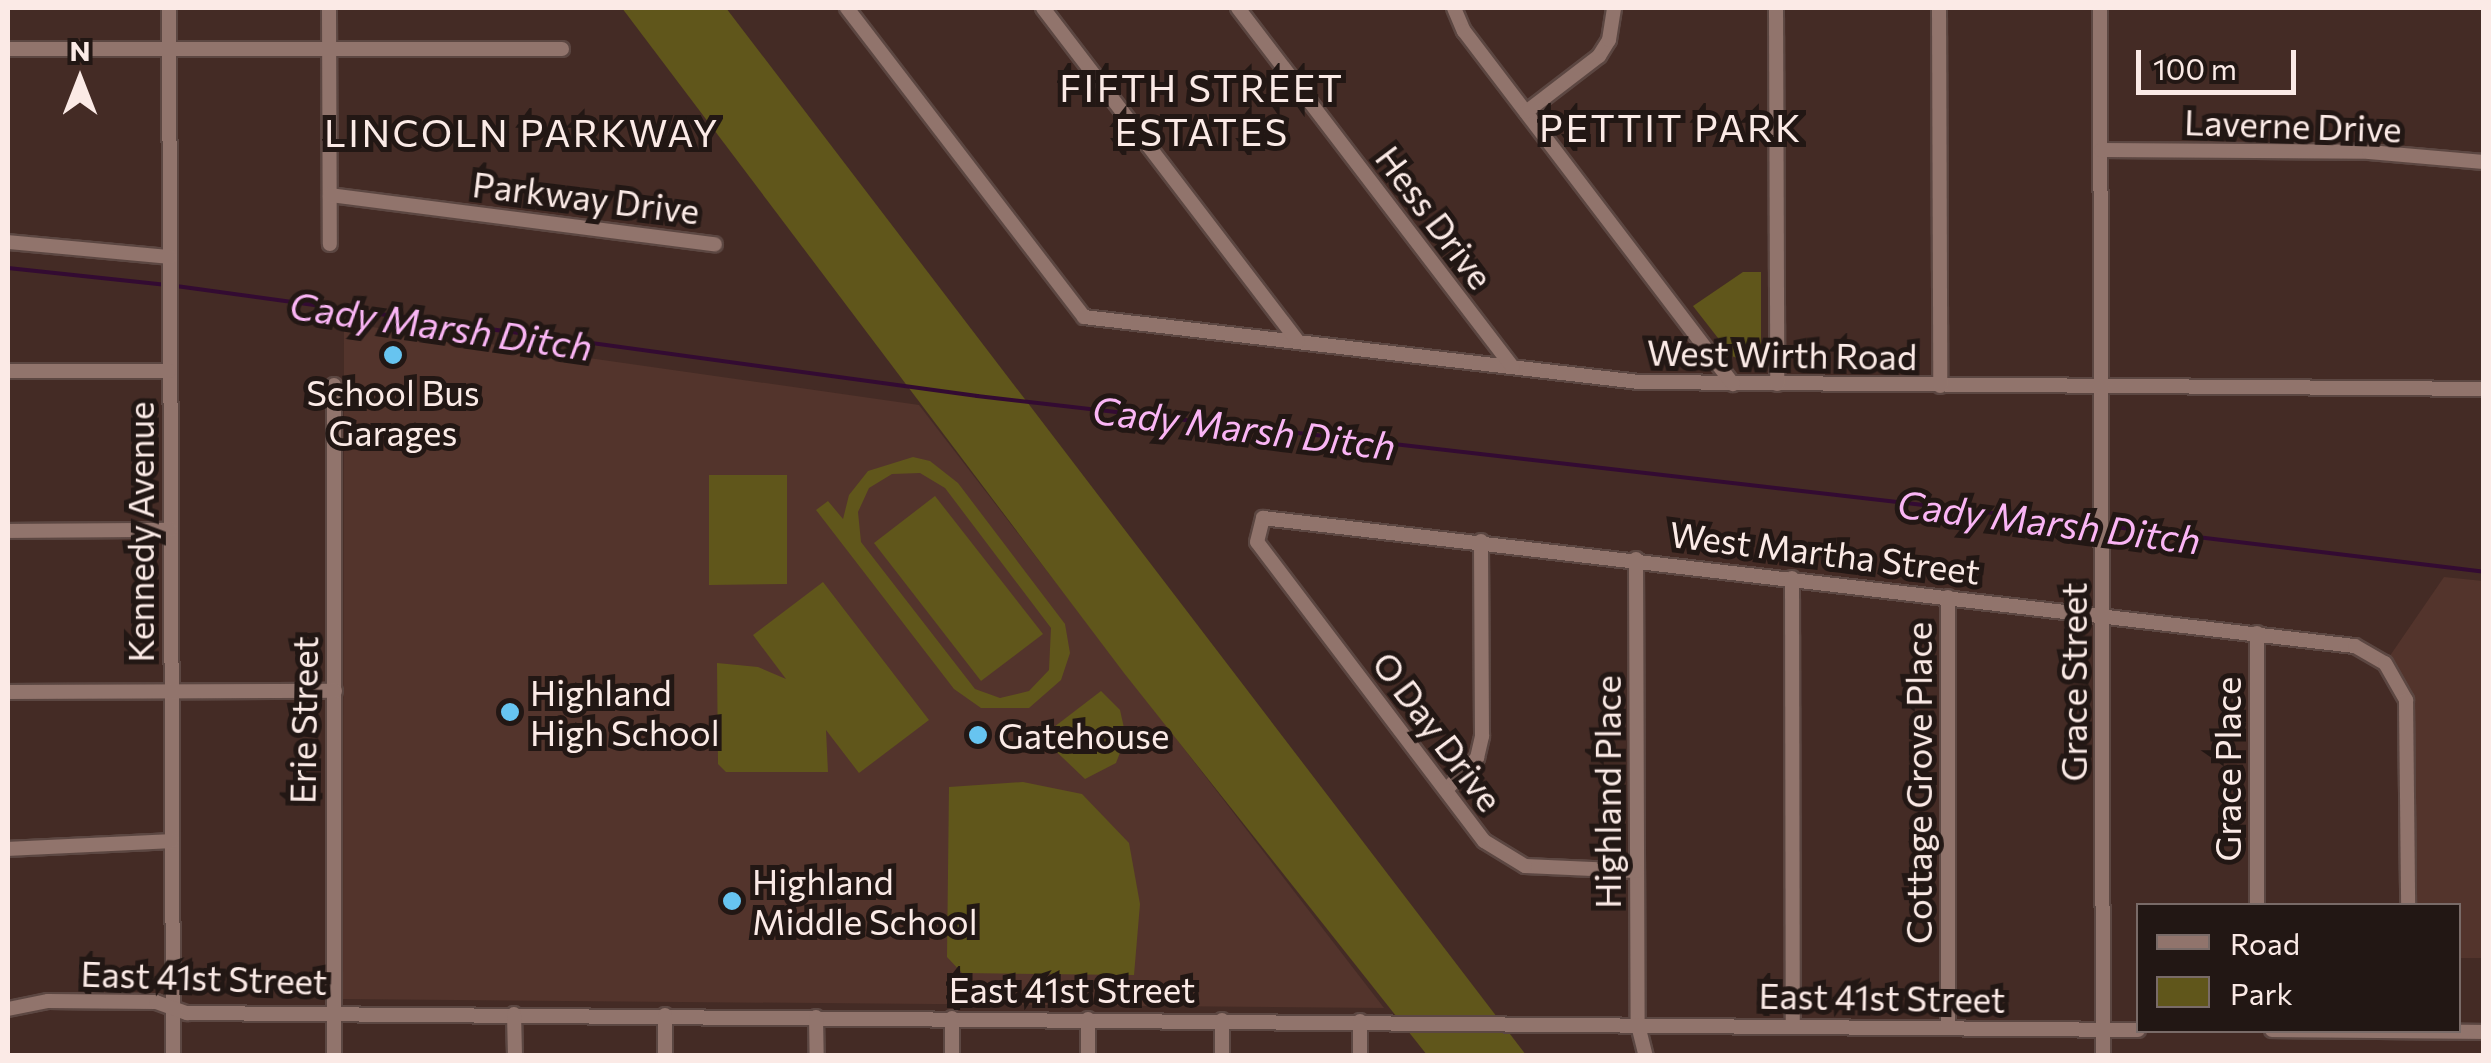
<!DOCTYPE html>
<style>
body{margin:0}
#map{position:relative;width:2491px;height:1063px;overflow:hidden;background:#442b25;font-family:Commissioner,sans-serif}
div>[style]{position:absolute}
.built>*{inset:0;background:#53342c}
.green>*{inset:0;background:#60561b}
.stream>*{height:4px;margin:-2px;padding:0 2px;transform-origin:2px;border-radius:2px;background:#330b32}
.roads{filter:drop-shadow(2px 0 #5c4742) drop-shadow(-2px 0 #5c4742) drop-shadow(0 2px #5c4742) drop-shadow(0 -2px #5c4742)}
.minor>*{height:14px;margin:-7px;padding:0 7px;transform-origin:7px;border-radius:7px;background:#91746c}
.dots>*{width:28px;height:28px;translate:-50% -50%;box-sizing:border-box;border:5px solid #221714;border-radius:50%}
span{translate:-50% -50%;white-space:nowrap;text-align:center;line-height:1.15;-webkit-text-stroke:10px #221714;paint-order:stroke}
.street-label{font-size:35px;color:#fbeae6}
.poi-label{font-size:35px;color:#fbeae6}
.left{translate:0 -50%;text-align:left}
.neighbourhood-label{font-size:38px;color:#fbeae6;letter-spacing:2.5px}
.water-label{font-size:38px;color:#fab5f5;font-style:italic}
.frame{position:absolute;inset:0;border:10px solid #fbeae6;pointer-events:none}
.legend{position:absolute;left:2136px;top:903px;width:325px;height:130px;box-sizing:border-box;background:#221714;border:2px solid #796b68;margin:0;padding:12px 18px;list-style:none;font-size:30px;color:#fbeae6}
.legend li{display:flex;align-items:center;gap:20px;height:50px}
.legend b{width:50px;border:2px solid #796b68}
.north{position:absolute;left:30px;top:30px;width:100px;height:100px;-webkit-text-stroke:8px #221714;paint-order:stroke;rotate:0deg;font-size:28px;font-weight:700;line-height:40px;text-align:center;color:#fbeae6}
.north::after{content:'';display:block;margin:auto;width:35px;height:45px;background:#fbeae6;clip-path:polygon(50% 0,100% 100%,50% 72%,0 100%)}
.scale{position:absolute;left:2136px;top:50px;width:160px;height:45px;box-sizing:border-box;border:5px solid #fbeae6;border-top:0;padding-left:12px;font-size:30px;line-height:35px;white-space:nowrap;color:#fbeae6;-webkit-text-stroke:8px #221714;paint-order:stroke}
</style>
<div id="map">
<div class="built">
<i style="clip-path:polygon(344px 323px,919px 405px,1384px 1008px,343px 999px)"></i>
<i style="clip-path:polygon(2444px 577px,2483px 581px,2483px 958px,2459px 958px,2458px 906px,2408px 905px,2408px 713px,2385px 663px)"></i>
</div>
<div class="green">
<i style="clip-path:polygon(622px 8px,726px 8px,1526px 1055px,1427px 1055px,1124px 673px)"></i>
<i style="clip-path:polygon(1743px 272px,1761px 272px,1761px 369px,1732px 356px,1693px 306px)"></i>
<i style="clip-path:polygon(evenodd,913px 457px,930px 461px,958px 483px,1065px 624px,1070px 653px,1061px 680px,1029px 708px,981px 708px,954px 689px,816px 510px,828px 501px,843px 519px,849px 495px,868px 471px,913px 457px,920px 473px,945px 488px,1051px 628px,1049px 670px,1029px 691px,1000px 698px,975px 689px,861px 542px,858px 512px,869px 488px,892px 474px,920px 473px)"></i>
<i style="clip-path:polygon(709px 475px,787px 475px,787px 584px,709px 585px)"></i>
<i style="clip-path:polygon(935px 496px,1043px 634px,981px 681px,874px 543px)"></i>
<i style="clip-path:polygon(823px 582px,929px 720px,859px 773px,826px 730px,828px 772px,726px 772px,718px 764px,717px 663px,758px 667px,786px 679px,753px 635px)"></i>
<i style="clip-path:polygon(1101px 691px,1120px 710px,1126px 737px,1116px 763px,1085px 779px,1041px 737px)"></i>
<i style="clip-path:polygon(1023px 782px,1082px 794px,1129px 843px,1140px 904px,1134px 975px,962px 973px,947px 957px,949px 787px)"></i>
</div>
<div class="stream">
<i style="left:8px;top:268px;width:160px;rotate:6.1deg"></i>
<i style="left:176px;top:286px;width:809px;rotate:7.82deg"></i>
<i style="left:977px;top:396px;width:1127px;rotate:6.57deg"></i>
<i style="left:2106px;top:526px;width:381px;rotate:6.9deg"></i>
</div>
<div class="roads">
<div class="minor">
<i style="left:169px;top:8px;width:1048px;rotate:89.78deg"></i>
<i style="left:329px;top:8px;width:236px;rotate:89.8deg"></i>
<i style="left:847px;top:8px;width:389px;rotate:52.5deg"></i>
<i style="left:1084px;top:317px;width:559px;rotate:6.68deg"></i>
<i style="left:1639px;top:382px;width:845px;rotate:0.47deg"></i>
<i style="left:1043px;top:8px;width:420px;rotate:52.6deg"></i>
<i style="left:1238px;top:8px;width:452px;rotate:52.6deg"></i>
<i style="left:1454px;top:8px;width:25px;rotate:67deg"></i>
<i style="left:1464px;top:31px;width:444px;rotate:52.7deg"></i>
<i style="left:1776px;top:8px;width:376px;rotate:89.8deg"></i>
<i style="left:1939px;top:8px;width:378px;rotate:89.8deg"></i>
<i style="left:2100px;top:8px;width:1048px;rotate:89.84deg"></i>
<i style="left:8px;top:49px;width:554px"></i>
<i style="left:1526px;top:112px;width:92px;rotate:-37.5deg"></i>
<i style="left:1599px;top:56px;width:19px;rotate:-58deg"></i>
<i style="left:1609px;top:40px;width:32px;rotate:-81deg"></i>
<i style="left:2101px;top:150px;width:268px;rotate:0.4deg"></i>
<i style="left:2369px;top:152px;width:115px;rotate:5deg"></i>
<i style="left:330px;top:195px;width:388px;rotate:7.3deg"></i>
<i style="left:8px;top:242px;width:162px;rotate:5.3deg"></i>
<i style="left:8px;top:371px;width:161px"></i>
<i style="left:334px;top:385px;width:671px;rotate:90deg"></i>
<i style="left:8px;top:531px;width:162px;rotate:-0.4deg"></i>
<i style="left:1636px;top:559px;width:466px;rotate:89.8deg"></i>
<i style="left:1638px;top:1025px;width:32px;rotate:76deg"></i>
<i style="left:1792px;top:578px;width:448px;rotate:89.9deg"></i>
<i style="left:1948px;top:597px;width:431px;rotate:90deg"></i>
<i style="left:2257px;top:633px;width:273px;rotate:90deg"></i>
<i style="left:8px;top:692px;width:327px;rotate:-0.2deg"></i>
<i style="left:1446px;top:790px;width:45px;rotate:-45.9deg"></i>
<i style="left:1477px;top:758px;width:23px;rotate:-77deg"></i>
<i style="left:1482px;top:736px;width:195px;rotate:-90.3deg"></i>
<i style="left:8px;top:849px;width:164px;rotate:-2.8deg"></i>
<i style="left:1637px;top:871px;width:112px;rotate:-177.4deg"></i>
<i style="left:1525px;top:866px;width:48px;rotate:-148.6deg"></i>
<i style="left:1484px;top:841px;width:375px;rotate:-127.2deg"></i>
<i style="left:1257px;top:542px;width:25px;rotate:-76deg"></i>
<i style="left:1263px;top:518px;width:1099px;rotate:6.69deg"></i>
<i style="left:2355px;top:646px;width:34px;rotate:30deg"></i>
<i style="left:2385px;top:663px;width:43px;rotate:60.4deg"></i>
<i style="left:2406px;top:700px;width:206px;rotate:89.4deg"></i>
<i style="left:8px;top:1009px;width:41px;rotate:-11.3deg"></i>
<i style="left:48px;top:1001px;width:108px;rotate:0.5deg"></i>
<i style="left:156px;top:1002px;width:33px;rotate:20deg"></i>
<i style="left:187px;top:1013px;width:1951px;rotate:0.5deg"></i>
<i style="left:514px;top:1014px;width:42px;rotate:88.6deg"></i>
<i style="left:665px;top:1015px;width:41px;rotate:90deg"></i>
<i style="left:816px;top:1017px;width:39px;rotate:89deg"></i>
<i style="left:952px;top:1018px;width:38px;rotate:90deg"></i>
<i style="left:1088px;top:1019px;width:37px;rotate:90deg"></i>
<i style="left:1222px;top:1020px;width:36px;rotate:90deg"></i>
<i style="left:2272px;top:1030px;width:212px;rotate:0.5deg"></i>
<i style="left:1360px;top:1056px;width:35px;rotate:-90deg"></i>
</div>
</div>
<div class="dots">
<i style="left:393px;top:355px;background:#67c4f0"></i>
<i style="left:510px;top:712px;background:#67c4f0"></i>
<i style="left:978px;top:735px;background:#67c4f0"></i>
<i style="left:732px;top:901px;background:#67c4f0"></i>
</div>
<div class="street-label">
<span style="left:2293px;top:125px;rotate:2deg">Laverne Drive</span>
<span style="left:586px;top:197px;rotate:7deg">Parkway Drive</span>
<span style="left:1435px;top:217px;rotate:53deg">Hess Drive</span>
<span style="left:1782px;top:354px;rotate:1deg">West Wirth Road</span>
<span style="left:140px;top:532px;rotate:-90deg">Kennedy Avenue</span>
<span style="left:1825px;top:552px;rotate:7deg">West Martha Street</span>
<span style="left:2073px;top:682px;rotate:-90deg">Grace Street</span>
<span style="left:303px;top:720px;rotate:-89deg">Erie Street</span>
<span style="left:1438px;top:731px;rotate:53deg">O Day Drive</span>
<span style="left:2227px;top:769px;rotate:-90deg">Grace Place</span>
<span style="left:1918px;top:783px;rotate:-90deg">Cottage Grove Place</span>
<span style="left:1607px;top:792px;rotate:-90deg">Highland Place</span>
<span style="left:204px;top:977px;rotate:2deg">East 41st Street</span>
<span style="left:1072px;top:989px">East 41st Street</span>
<span style="left:1882px;top:997px;rotate:1deg">East 41st Street</span>
</div>
<div class="poi-label">
<span style="left:393px;top:412px">School Bus<br>Garages</span>
<span class="left" style="left:530px;top:712px">Highland<br>High School</span>
<span class="left" style="left:998px;top:735px">Gatehouse</span>
<span class="left" style="left:752px;top:901px">Highland<br>Middle School</span>
</div>
<div class="neighbourhood-label">
<span style="left:1202px;top:109px">FIFTH STREET<br>ESTATES</span>
<span style="left:1671px;top:127px">PETTIT PARK</span>
<span style="left:522px;top:132px">LINCOLN PARKWAY</span>
</div>
<div class="water-label">
<span style="left:441px;top:325px;rotate:8deg">Cady Marsh Ditch</span>
<span style="left:1244px;top:427px;rotate:7deg">Cady Marsh Ditch</span>
<span style="left:2049px;top:521px;rotate:7deg">Cady Marsh Ditch</span>
</div>
<div class="frame"></div>
<ul class="legend">
<li><b style="height:12px;background:#91746c"></b>Road</li>
<li><b style="height:28px;background:#60561b"></b>Park</li>
</ul>
<div class="north">N</div>
<div class="scale">100 m</div>
</div>
